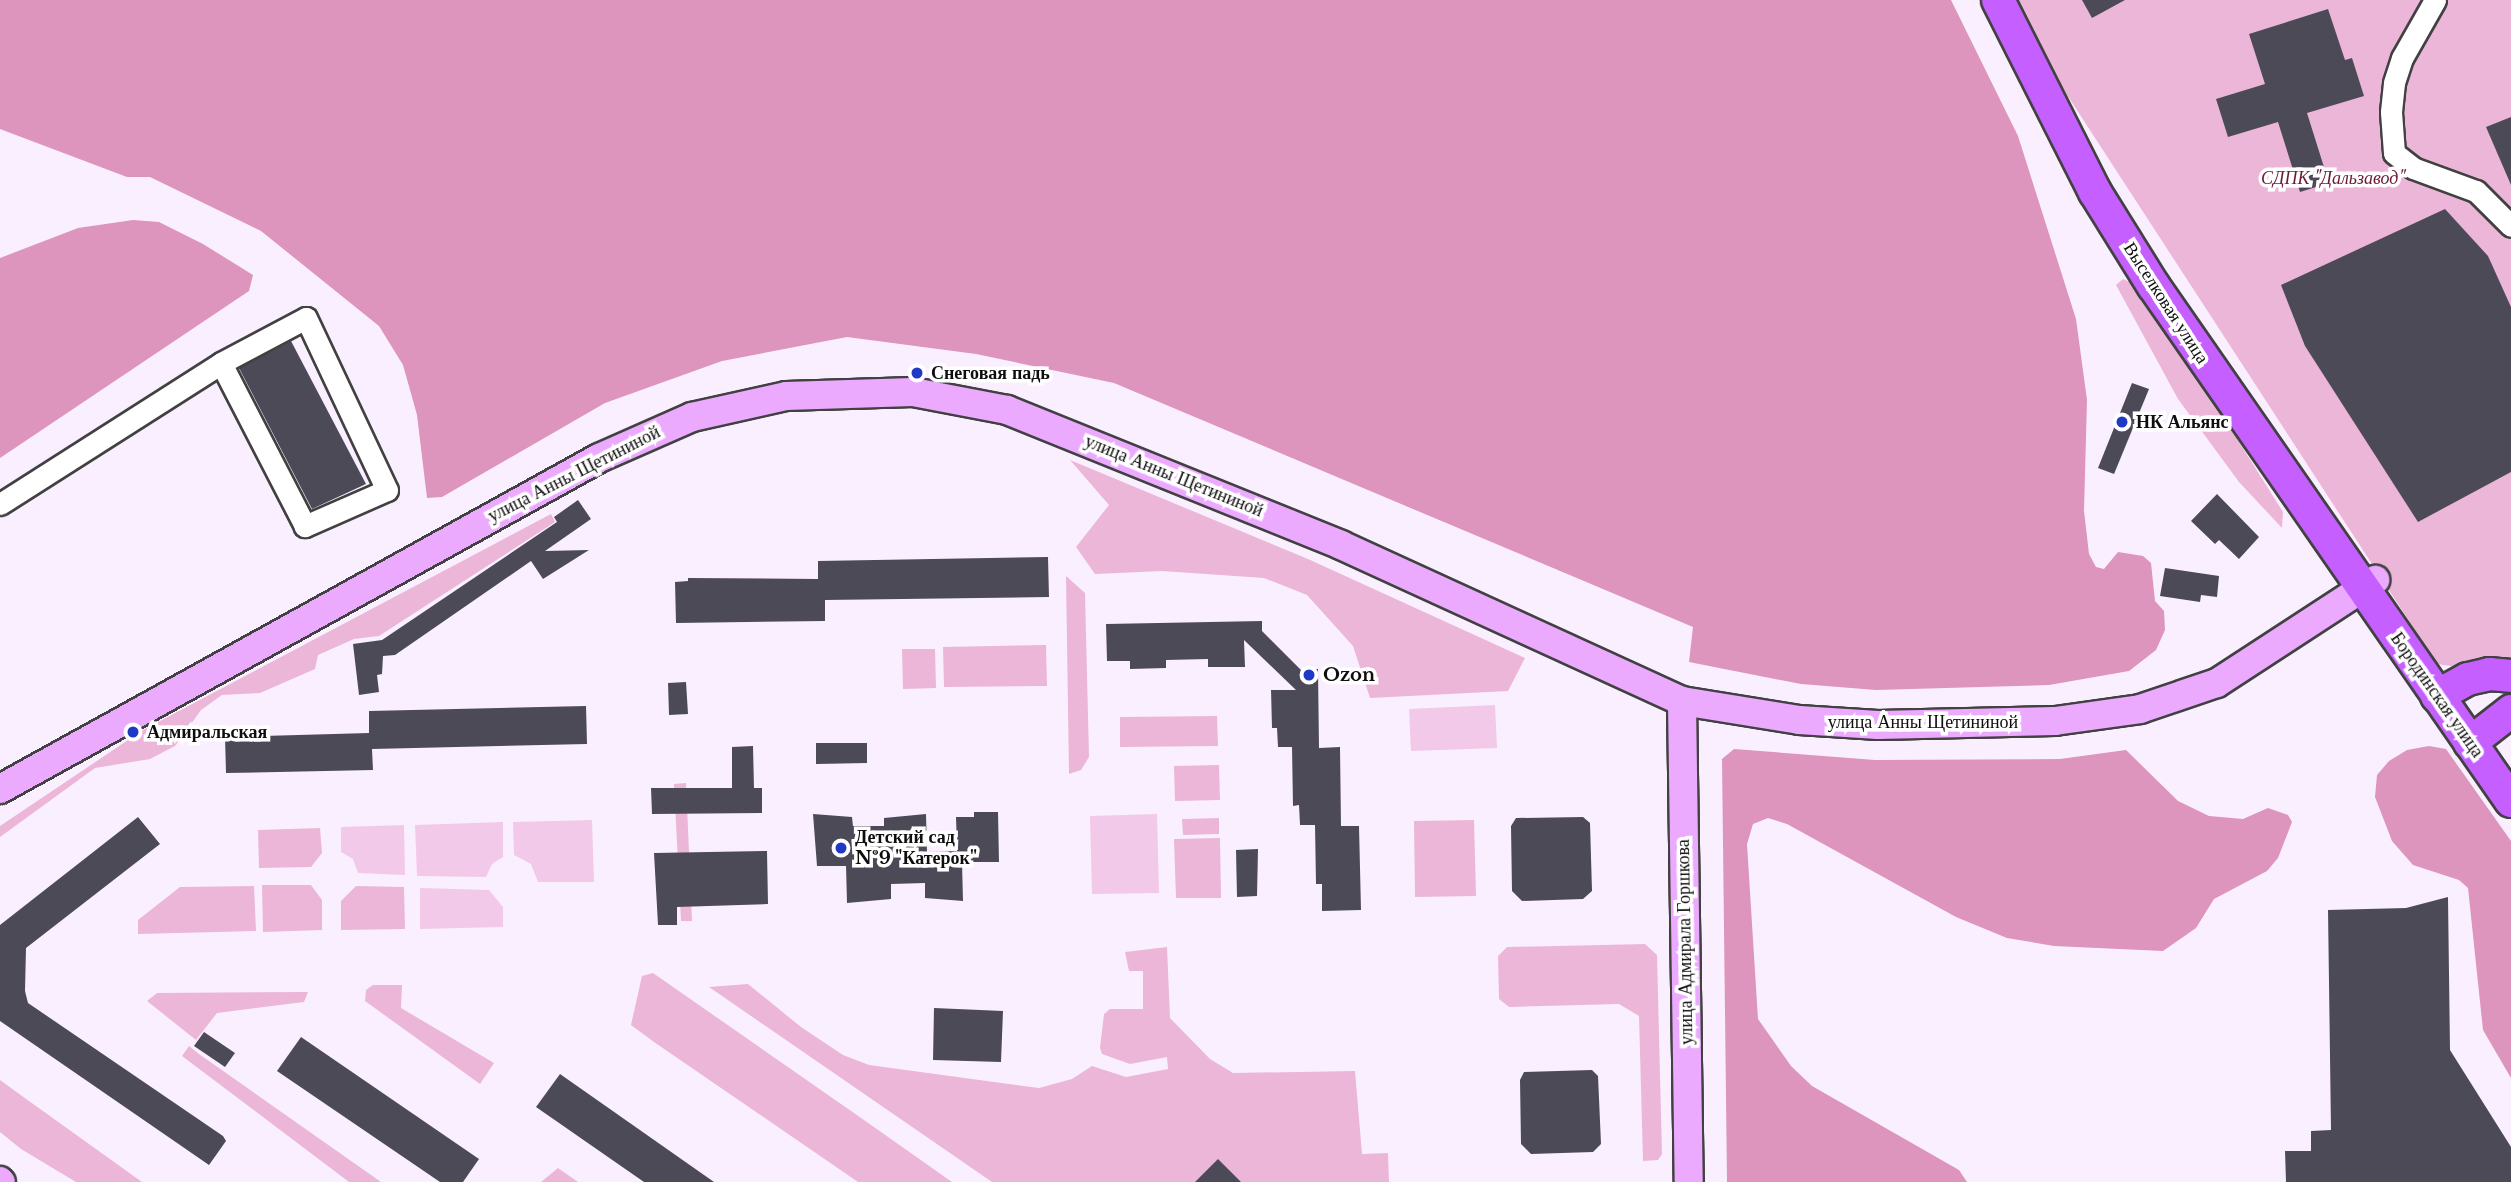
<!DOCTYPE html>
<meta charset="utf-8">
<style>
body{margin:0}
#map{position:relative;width:2511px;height:1182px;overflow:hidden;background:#faefff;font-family:"Libre Baskerville",serif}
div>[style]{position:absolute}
.green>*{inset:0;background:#ecb6d8}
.forest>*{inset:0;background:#dd94bd}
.pitch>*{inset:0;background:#f2c9e9}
.building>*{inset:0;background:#4d4a57}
.roads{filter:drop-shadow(2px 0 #414141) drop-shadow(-2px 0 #414141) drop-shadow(0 2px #414141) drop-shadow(0 -2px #414141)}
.minor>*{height:21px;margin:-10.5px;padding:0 10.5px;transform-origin:10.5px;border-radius:10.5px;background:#fff}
.secondary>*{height:28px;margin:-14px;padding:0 14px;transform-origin:14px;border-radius:14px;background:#ecaaff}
.primary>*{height:32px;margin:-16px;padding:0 16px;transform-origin:16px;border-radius:16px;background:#c65fff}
.dots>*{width:19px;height:19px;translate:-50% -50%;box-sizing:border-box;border:4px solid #fff;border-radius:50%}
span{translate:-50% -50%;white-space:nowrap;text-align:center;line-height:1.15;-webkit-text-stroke:7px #fff;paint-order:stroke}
.park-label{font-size:18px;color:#6a1a34;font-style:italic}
.street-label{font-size:18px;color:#0e0e0e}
.poi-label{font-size:18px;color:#0e0e0e;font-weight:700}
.left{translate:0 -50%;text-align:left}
</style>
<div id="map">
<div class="green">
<i style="clip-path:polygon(2010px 0,2511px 0,2511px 675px,2437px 664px,2032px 41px)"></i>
<i style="clip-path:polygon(2123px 279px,2136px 285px,2197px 375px,2283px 512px,2282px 528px,2239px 482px,2178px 399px,2116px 285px)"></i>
<i style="clip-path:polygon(1070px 460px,1308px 559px,1525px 658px,1508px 691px,1370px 698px,1353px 646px,1307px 595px,1264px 578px,1162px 571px,1095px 574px,1076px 547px,1109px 505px)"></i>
<i style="clip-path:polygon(551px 514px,555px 522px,379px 636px,354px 639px,318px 655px,315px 669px,260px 693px,222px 695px,201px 710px,175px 746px,150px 759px,95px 768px,0 837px,0 826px,143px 730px)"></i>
<i style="clip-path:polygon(1066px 576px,1085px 593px,1089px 757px,1081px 770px,1069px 774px)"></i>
<i style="clip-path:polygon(1046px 645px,1047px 686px,944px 687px,943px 647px)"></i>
<i style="clip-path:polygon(902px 649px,935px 649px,936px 688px,903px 689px)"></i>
<i style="clip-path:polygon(1217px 716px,1218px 746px,1120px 747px,1120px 717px)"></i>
<i style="clip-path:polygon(1219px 765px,1220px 800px,1175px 801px,1174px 766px)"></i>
<i style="clip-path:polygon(686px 783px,692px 921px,681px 921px,674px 784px)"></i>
<i style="clip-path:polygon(1219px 818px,1219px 834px,1183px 835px,1182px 819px)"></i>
<i style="clip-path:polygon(1474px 820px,1476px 896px,1415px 897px,1414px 821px)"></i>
<i style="clip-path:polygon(320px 828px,322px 853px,311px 867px,259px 868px,258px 830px)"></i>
<i style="clip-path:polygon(1220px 838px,1221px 898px,1176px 898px,1174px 839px)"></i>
<i style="clip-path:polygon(262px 885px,311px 885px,322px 900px,322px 930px,263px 932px)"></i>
<i style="clip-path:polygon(254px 886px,256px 931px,138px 934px,138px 920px,180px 887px)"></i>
<i style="clip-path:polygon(356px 886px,404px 887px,405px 929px,341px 930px,341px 901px)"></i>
<i style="clip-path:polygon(1645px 944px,1657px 955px,1662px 1154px,1658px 1160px,1643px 1161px,1639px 1016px,1619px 1004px,1509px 1007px,1499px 999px,1498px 956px,1507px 947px)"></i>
<i style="clip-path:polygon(1167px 947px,1170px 1018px,1210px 1059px,1233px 1073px,1355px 1071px,1362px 1154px,1388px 1153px,1389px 1182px,992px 1182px,709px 987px,748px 984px,801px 1027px,843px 1055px,869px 1065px,1039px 1088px,1072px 1079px,1092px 1066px,1126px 1077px,1168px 1069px,1167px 1057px,1130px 1064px,1102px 1054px,1100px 1048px,1104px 1014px,1110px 1009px,1143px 1009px,1143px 971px,1129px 971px,1125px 952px)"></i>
<i style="clip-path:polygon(653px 973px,864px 1120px,952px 1182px,858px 1182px,654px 1042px,631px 1025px,642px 976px)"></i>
<i style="clip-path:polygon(373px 985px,402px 985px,401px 1008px,494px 1063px,480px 1084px,365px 1001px,366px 990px)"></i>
<i style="clip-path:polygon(308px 992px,304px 1002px,217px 1013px,196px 1040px,147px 1001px,157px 993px)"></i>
<i style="clip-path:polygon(189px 1046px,199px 1054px,381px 1182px,349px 1182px,182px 1056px)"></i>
<i style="clip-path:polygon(0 1080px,22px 1096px,142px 1182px,76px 1182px,21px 1149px,0 1132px)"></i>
<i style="clip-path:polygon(558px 1168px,578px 1182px,541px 1182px)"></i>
</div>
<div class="forest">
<i style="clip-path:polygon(0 0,1951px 0,2018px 136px,2076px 319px,2087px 400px,2084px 511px,2089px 554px,2096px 567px,2104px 569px,2118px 552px,2143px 556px,2151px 563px,2155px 601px,2164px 611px,2165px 630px,2156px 650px,2129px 671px,2049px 685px,1876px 690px,1801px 684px,1689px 662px,1693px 627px,1114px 383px,976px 354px,847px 337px,722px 361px,605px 403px,442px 497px,427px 498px,417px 415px,403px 365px,379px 326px,261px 231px,150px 177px,127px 177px,0 129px)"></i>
<i style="clip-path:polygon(133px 220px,159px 222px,203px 244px,253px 275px,249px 291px,0 458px,0 258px,78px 228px)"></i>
<i style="clip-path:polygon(2429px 746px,2446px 749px,2511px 841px,2511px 1078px,2483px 1030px,2468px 888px,2459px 880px,2413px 865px,2392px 841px,2375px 797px,2377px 775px,2389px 761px,2407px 750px)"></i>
<i style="clip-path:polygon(1734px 749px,1875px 760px,2060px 759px,2126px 750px,2178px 801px,2209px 816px,2243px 819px,2268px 808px,2288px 815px,2292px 822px,2278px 858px,2267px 871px,2214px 899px,2196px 928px,2163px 951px,2054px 946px,2007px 938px,1956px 917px,1787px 824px,1768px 818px,1753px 824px,1747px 844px,1758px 1019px,1791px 1066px,1812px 1086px,1959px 1170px,1967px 1182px,1727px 1182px,1722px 759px)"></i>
</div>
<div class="pitch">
<i style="clip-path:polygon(1495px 705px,1497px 748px,1411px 751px,1409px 709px)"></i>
<i style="clip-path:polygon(1157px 814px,1159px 893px,1092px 894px,1090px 816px)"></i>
<i style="clip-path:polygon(592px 820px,594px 882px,538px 882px,531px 864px,514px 855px,513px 822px)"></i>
<i style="clip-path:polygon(503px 822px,503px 857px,492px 864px,486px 877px,417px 876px,415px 825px)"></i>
<i style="clip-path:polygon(404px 825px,405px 875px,358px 873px,353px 859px,341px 852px,341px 827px)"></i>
<i style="clip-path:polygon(420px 888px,489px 890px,503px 907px,503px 927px,420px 929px)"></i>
</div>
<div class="building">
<i style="clip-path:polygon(2082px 0,2125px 0,2092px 18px)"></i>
<i style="clip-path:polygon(2328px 9px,2345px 60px,2352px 58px,2364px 96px,2307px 113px,2329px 183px,2300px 192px,2278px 122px,2228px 137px,2216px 99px,2265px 84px,2249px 34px)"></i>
<i style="clip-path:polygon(2511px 117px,2511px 185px,2486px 127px)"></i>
<i style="clip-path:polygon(2445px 209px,2488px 256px,2511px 307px,2511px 472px,2418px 522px,2305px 346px,2281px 285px)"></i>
<i style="clip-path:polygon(291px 341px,366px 484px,312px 509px,239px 368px)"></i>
<i style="clip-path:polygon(2132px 383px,2149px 389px,2114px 474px,2098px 468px)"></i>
<i style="clip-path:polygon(2217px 494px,2259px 537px,2239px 559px,2219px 540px,2215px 544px,2191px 521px)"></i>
<i style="clip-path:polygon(578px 500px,591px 519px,545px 551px,589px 550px,543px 579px,531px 561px,395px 655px,383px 656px,382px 674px,377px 675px,379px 692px,359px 695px,353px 644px,382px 640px,557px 522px,554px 517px)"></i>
<i style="clip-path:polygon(1048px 557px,1049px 597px,825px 600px,825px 621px,676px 623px,675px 582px,688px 581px,688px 578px,818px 579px,818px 561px)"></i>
<i style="clip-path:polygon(2165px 568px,2219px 576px,2217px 597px,2201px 595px,2200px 602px,2160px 596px)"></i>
<i style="clip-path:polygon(1262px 621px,1262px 631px,1301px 670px,1318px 669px,1319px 748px,1340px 747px,1341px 826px,1359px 826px,1361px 910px,1322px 911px,1322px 884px,1316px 884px,1315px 825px,1300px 825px,1299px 805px,1293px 806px,1292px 747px,1278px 747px,1277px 728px,1272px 728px,1271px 690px,1296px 690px,1244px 640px,1245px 667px,1208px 667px,1208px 659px,1166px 660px,1166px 668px,1130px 669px,1130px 661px,1107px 661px,1106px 624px)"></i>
<i style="clip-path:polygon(686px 682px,688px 714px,669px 715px,668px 683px)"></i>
<i style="clip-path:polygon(586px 706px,587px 744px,372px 749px,373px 770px,226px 773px,225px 737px,369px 733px,369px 711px)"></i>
<i style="clip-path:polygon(816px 743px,867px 743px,867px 763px,816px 764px)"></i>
<i style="clip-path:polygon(753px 746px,754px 788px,762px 788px,762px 813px,652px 814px,651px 788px,732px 788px,732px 747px)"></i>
<i style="clip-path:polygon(974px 812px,998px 812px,999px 862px,962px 862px,963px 901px,925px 898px,925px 883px,891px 884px,891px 899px,847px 903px,846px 866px,817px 866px,813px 814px,852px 817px,853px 826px,884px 826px,884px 818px,926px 814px,927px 852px,957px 851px,956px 817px,974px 817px)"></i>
<i style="clip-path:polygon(138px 817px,160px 844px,26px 948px,25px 991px,28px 1003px,223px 1136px,226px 1141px,209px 1165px,0 1021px,0 925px)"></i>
<i style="clip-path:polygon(1583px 817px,1590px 823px,1592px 891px,1583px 899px,1522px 901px,1512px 891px,1511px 826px,1516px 818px)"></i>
<i style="clip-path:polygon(1258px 849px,1257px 896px,1237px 897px,1236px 850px)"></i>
<i style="clip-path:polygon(767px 851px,768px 904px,677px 907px,677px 925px,658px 925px,654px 853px)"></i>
<i style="clip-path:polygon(2448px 897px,2450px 1050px,2511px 1147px,2511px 1182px,2286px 1182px,2285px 1151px,2311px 1151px,2311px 1131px,2331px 1130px,2328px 910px,2406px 908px)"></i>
<i style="clip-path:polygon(934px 1008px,1003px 1011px,1001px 1062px,933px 1060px)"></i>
<i style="clip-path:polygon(204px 1032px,235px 1053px,225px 1067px,194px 1046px)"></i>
<i style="clip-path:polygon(301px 1037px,479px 1159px,463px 1182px,440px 1182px,277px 1071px)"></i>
<i style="clip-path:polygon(1592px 1070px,1598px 1076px,1601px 1144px,1593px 1152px,1531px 1154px,1521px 1144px,1520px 1080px,1524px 1072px)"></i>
<i style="clip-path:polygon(560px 1074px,714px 1182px,644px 1182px,536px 1107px)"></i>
<i style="clip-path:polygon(1218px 1159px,1241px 1182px,1195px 1182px)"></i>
</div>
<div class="roads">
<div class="minor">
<i style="left:2435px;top:0;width:67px;rotate:119.6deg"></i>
<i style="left:2402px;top:58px;width:26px;rotate:108deg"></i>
<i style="left:2394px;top:83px;width:29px;rotate:96deg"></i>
<i style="left:2391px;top:112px;width:41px;rotate:85.8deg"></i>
<i style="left:2394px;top:153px;width:24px;rotate:38deg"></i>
<i style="left:2413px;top:168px;width:67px;rotate:20.1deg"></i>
<i style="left:2476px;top:191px;width:49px;rotate:45deg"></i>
<i style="left:0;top:504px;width:262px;rotate:-32.5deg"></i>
<i style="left:221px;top:363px;width:96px;rotate:-27.9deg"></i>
<i style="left:306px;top:318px;width:190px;rotate:64.8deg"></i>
<i style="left:387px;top:490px;width:90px;rotate:156.3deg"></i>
<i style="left:305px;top:526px;width:183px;rotate:-117.3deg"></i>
</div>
<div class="secondary">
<i style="left:1682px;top:701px;width:481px;rotate:89.2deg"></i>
<i style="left:0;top:789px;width:684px;rotate:-28.92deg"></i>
<i style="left:599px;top:458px;width:102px;rotate:-23.8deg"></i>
<i style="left:692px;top:417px;width:96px;rotate:-12.6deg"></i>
<i style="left:786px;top:396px;width:127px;rotate:-1.8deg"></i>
<i style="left:913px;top:392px;width:96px;rotate:10.8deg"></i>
<i style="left:1007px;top:410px;width:360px;rotate:22deg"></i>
<i style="left:1341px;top:545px;width:375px;rotate:24.6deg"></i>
<i style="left:1682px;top:701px;width:119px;rotate:9.2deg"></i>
<i style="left:1799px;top:720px;width:79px;rotate:3.6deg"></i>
<i style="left:1878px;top:725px;width:177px;rotate:-1.3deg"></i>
<i style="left:2055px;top:721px;width:86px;rotate:-8deg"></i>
<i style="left:2140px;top:709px;width:81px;rotate:-18.7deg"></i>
<i style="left:2217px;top:683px;width:189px;rotate:-33.1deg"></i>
<i style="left:0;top:1181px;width:1px;rotate:45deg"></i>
</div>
<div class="primary">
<i style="left:1998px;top:0;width:215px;rotate:63.2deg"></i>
<i style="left:2095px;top:192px;width:110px;rotate:58.1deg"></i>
<i style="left:2153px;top:285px;width:628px;rotate:55.25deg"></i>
<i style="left:2437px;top:696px;width:35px;rotate:-29deg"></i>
<i style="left:2468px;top:679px;width:22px;rotate:-13deg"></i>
<i style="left:2489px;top:674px;width:22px;rotate:5deg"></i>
<i style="left:2470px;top:743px;width:52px;rotate:-38deg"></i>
</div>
</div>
<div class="dots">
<i style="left:917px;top:373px;background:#1e39c6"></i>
<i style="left:2122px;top:422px;background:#1e39c6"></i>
<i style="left:1309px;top:675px;background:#1e39c6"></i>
<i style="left:133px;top:732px;background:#1e39c6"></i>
<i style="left:841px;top:848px;background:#1e39c6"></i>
</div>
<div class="park-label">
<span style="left:2333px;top:178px">СДПК "Дальзавод"</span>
</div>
<div class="street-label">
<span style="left:2166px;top:303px;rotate:57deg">Выселковая улица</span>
<span style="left:574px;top:474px;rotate:-27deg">улица Анны Щетининой</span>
<span style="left:1174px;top:476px;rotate:22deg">улица Анны Щетининой</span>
<span style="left:2437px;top:695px;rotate:55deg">Бородинская улица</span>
<span style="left:1923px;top:722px">улица Анны Щетининой</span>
<span style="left:1685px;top:942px;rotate:-91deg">улица Адмирала Горшкова</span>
</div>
<div class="poi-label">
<span class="left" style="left:931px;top:373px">Снеговая падь</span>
<span class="left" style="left:2136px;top:422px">НК Альянс</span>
<span class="left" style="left:1323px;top:675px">Ozon</span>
<span class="left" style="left:147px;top:732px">Адмиральская</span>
<span class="left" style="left:855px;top:848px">Детский сад<br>№9 "Катерок"</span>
</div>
</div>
